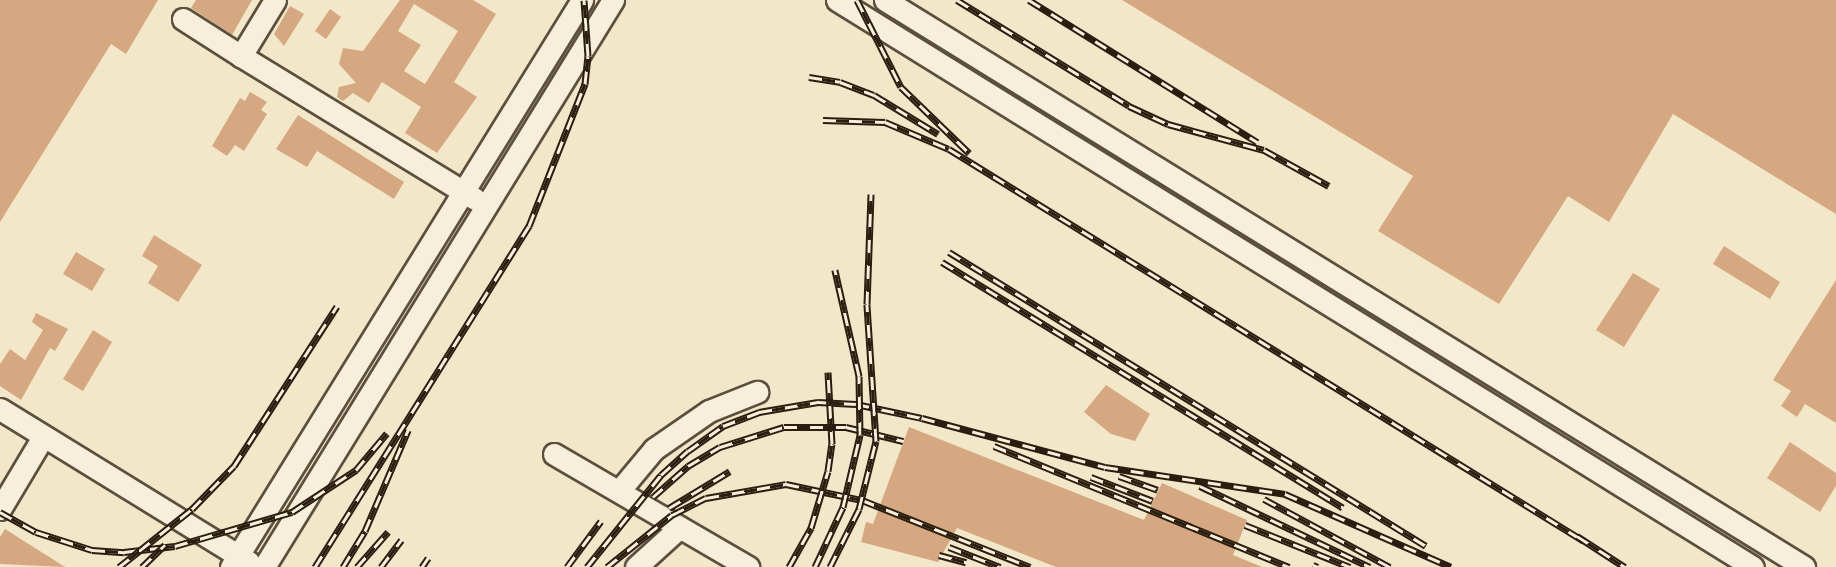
<!DOCTYPE html>
<style>
body{margin:0}
#map{position:relative;width:1836px;height:567px;overflow:hidden;background:#f2e7c8;font-family:Cardo,serif}
div>[style]{position:absolute}
.building>*{inset:0;background:#d6a881}
.roads{filter:drop-shadow(2px 0 #5b503d) drop-shadow(-2px 0 #5b503d) drop-shadow(0 2px #5b503d) drop-shadow(0 -2px #5b503d)}
.minor>*{height:21px;margin:-10.5px;padding:0 10.5px;transform-origin:10.5px;border-radius:10.5px;background:#f7efdb}
.rail>*{height:7px;margin-top:-3.5px;transform-origin:0;background:repeating-linear-gradient(90deg,#f7efdb 0 13px,#291e0f 0 26px);box-sizing:border-box;border-block:2px solid #291e0f}
span{translate:-50% -50%;white-space:nowrap;text-align:center;line-height:1.15;-webkit-text-stroke:5px #f7efdb;paint-order:stroke}
</style>
<div id="map">
<div class="building">
<i style="clip-path:polygon(0 0,158px 0,126px 54px,111px 44px,0 222px)"></i>
<i style="clip-path:polygon(196px 0,252px 0,232px 35px,191px 8px)"></i>
<i style="clip-path:polygon(evenodd,400px 0,473px 0,496px 14px,454px 82px,477px 97px,437px 153px,405px 133px,421px 107px,382px 82px,369px 103px,353px 93px,343px 101px,337px 97px,339px 87px,356px 83px,339px 64px,343px 48px,363px 51px,400px 0,414px 4px,458px 31px,425px 84px,404px 71px,421px 45px,398px 31px,414px 4px)"></i>
<i style="clip-path:polygon(1122px 0,1836px 0,1836px 214px,1673px 114px,1609px 222px,1568px 196px,1499px 304px,1378px 231px,1413px 176px)"></i>
<i style="clip-path:polygon(290px 6px,304px 14px,284px 46px,274px 34px)"></i>
<i style="clip-path:polygon(330px 9px,341px 17px,326px 39px,315px 31px)"></i>
<i style="clip-path:polygon(250px 92px,267px 102px,261px 110px,267px 114px,244px 151px,235px 145px,227px 156px,212px 146px,240px 98px,245px 101px)"></i>
<i style="clip-path:polygon(298px 115px,404px 182px,394px 199px,317px 151px,307px 167px,276px 149px)"></i>
<i style="clip-path:polygon(154px 235px,202px 265px,178px 302px,148px 283px,158px 266px,142px 256px)"></i>
<i style="clip-path:polygon(1724px 246px,1780px 282px,1770px 299px,1713px 264px)"></i>
<i style="clip-path:polygon(76px 252px,105px 269px,92px 291px,63px 274px)"></i>
<i style="clip-path:polygon(1633px 273px,1660px 289px,1624px 347px,1596px 330px)"></i>
<i style="clip-path:polygon(1836px 280px,1836px 423px,1805px 404px,1797px 417px,1781px 406px,1791px 391px,1773px 380px)"></i>
<i style="clip-path:polygon(36px 313px,68px 329px,55px 351px,50px 348px,21px 400px,0 386px,0 364px,10px 349px,25px 360px,43px 330px,32px 322px)"></i>
<i style="clip-path:polygon(93px 330px,112px 342px,83px 391px,63px 379px)"></i>
<i style="clip-path:polygon(1106px 385px,1150px 414px,1135px 441px,1111px 434px,1084px 412px)"></i>
<i style="clip-path:polygon(909px 427px,1144px 520px,1162px 483px,1247px 520px,1233px 555px,1262px 567px,1056px 567px,957px 528px,938px 562px,861px 542px,866px 522px,873px 524px)"></i>
<i style="clip-path:polygon(1790px 442px,1836px 473px,1836px 486px,1820px 512px,1767px 478px)"></i>
<i style="clip-path:polygon(5px 529px,65px 567px,0 564px,0 537px)"></i>
</div>
<div class="roads">
<div class="minor">
<i style="left:275px;top:0;width:66px;rotate:121.3deg"></i>
<i style="left:241px;top:56px;width:274px;rotate:31.4deg"></i>
<i style="left:837px;top:0;width:1077px;rotate:31.76deg"></i>
<i style="left:885px;top:0;width:1080px;rotate:31.67deg"></i>
<i style="left:183px;top:19px;width:69px;rotate:32.5deg"></i>
<i style="left:0;top:409px;width:292px;rotate:31.6deg"></i>
<i style="left:554px;top:454px;width:225px;rotate:30.2deg"></i>
<i style="left:619px;top:491px;width:55px;rotate:-50.2deg"></i>
<i style="left:654px;top:449px;width:67px;rotate:-34.6deg"></i>
<i style="left:709px;top:411px;width:52px;rotate:-21.6deg"></i>
<i style="left:0;top:509px;width:84px;rotate:-59.2deg"></i>
<i style="left:231px;top:567px;width:667px;rotate:-58.24deg"></i>
<i style="left:264px;top:567px;width:666px;rotate:-58.39deg"></i>
<i style="left:636px;top:567px;width:59px;rotate:-42.3deg"></i>
</div>
</div>
<div class="rail">
<i style="left:857px;top:0;width:97px;rotate:63.2deg"></i>
<i style="left:901px;top:87px;width:95px;rotate:44.1deg"></i>
<i style="left:957px;top:0;width:202px;rotate:31.6deg"></i>
<i style="left:1129px;top:106px;width:43px;rotate:24.8deg"></i>
<i style="left:1168px;top:124px;width:99px;rotate:15.2deg"></i>
<i style="left:1264px;top:150px;width:74px;rotate:29deg"></i>
<i style="left:1029px;top:0;width:269px;rotate:31.9deg"></i>
<i style="left:809px;top:77px;width:31px;rotate:9deg"></i>
<i style="left:840px;top:82px;width:36px;rotate:21deg"></i>
<i style="left:874px;top:95px;width:75px;rotate:31.4deg"></i>
<i style="left:823px;top:120px;width:62px;rotate:1.8deg"></i>
<i style="left:885px;top:122px;width:69px;rotate:22.9deg"></i>
<i style="left:949px;top:149px;width:746px;rotate:31.69deg"></i>
<i style="left:949px;top:252px;width:560px;rotate:31.65deg"></i>
<i style="left:942px;top:262px;width:470px;rotate:31.5deg"></i>
<i style="left:994px;top:446px;width:319px;rotate:22.3deg"></i>
<i style="left:1119px;top:476px;width:41px;rotate:19.7deg"></i>
<i style="left:1091px;top:477px;width:66px;rotate:21.2deg"></i>
<i style="left:1200px;top:486px;width:188px;rotate:25.5deg"></i>
<i style="left:653px;top:497px;width:47px;rotate:-41.5deg"></i>
<i style="left:688px;top:466px;width:37px;rotate:-31deg"></i>
<i style="left:720px;top:447px;width:67px;rotate:-17.4deg"></i>
<i style="left:784px;top:427px;width:62px"></i>
<i style="left:846px;top:427px;width:59px;rotate:13.8deg"></i>
<i style="left:1264px;top:499px;width:143px;rotate:28.4deg"></i>
<i style="left:669px;top:508px;width:71px;rotate:-31.2deg"></i>
<i style="left:0;top:512px;width:41px;rotate:29.1deg"></i>
<i style="left:36px;top:532px;width:59px;rotate:17.8deg"></i>
<i style="left:92px;top:550px;width:32px;rotate:4deg"></i>
<i style="left:124px;top:552px;width:51px;rotate:-6.7deg"></i>
<i style="left:175px;top:546px;width:122px;rotate:-16.2deg"></i>
<i style="left:292px;top:512px;width:77px;rotate:-33.3deg"></i>
<i style="left:356px;top:470px;width:48px;rotate:-50deg"></i>
<i style="left:1245px;top:525px;width:113px;rotate:21.8deg"></i>
<i style="left:1577px;top:536px;width:57px;rotate:32.9deg"></i>
<i style="left:949px;top:547px;width:55px;rotate:21.4deg"></i>
<i style="left:939px;top:555px;width:28px;rotate:15deg"></i>
<i style="left:1313px;top:565px;width:5px;rotate:22deg"></i>
<i style="left:119px;top:567px;width:93px;rotate:-38.5deg"></i>
<i style="left:192px;top:509px;width:60px;rotate:-45.7deg"></i>
<i style="left:234px;top:466px;width:190px;rotate:-57.2deg"></i>
<i style="left:142px;top:567px;width:32px;rotate:-44deg"></i>
<i style="left:315px;top:567px;width:403px;rotate:-57.9deg"></i>
<i style="left:529px;top:226px;width:153px;rotate:-68.5deg"></i>
<i style="left:585px;top:84px;width:28px;rotate:-84deg"></i>
<i style="left:588px;top:56px;width:56px;rotate:-94.1deg"></i>
<i style="left:343px;top:567px;width:42px;rotate:-58.6deg"></i>
<i style="left:365px;top:531px;width:110px;rotate:-66.9deg"></i>
<i style="left:357px;top:567px;width:47px;rotate:-48.5deg"></i>
<i style="left:381px;top:567px;width:34px;rotate:-53deg"></i>
<i style="left:422px;top:567px;width:11px;rotate:-56deg"></i>
<i style="left:567px;top:567px;width:57px;rotate:-53.5deg"></i>
<i style="left:587px;top:567px;width:118px;rotate:-51.2deg"></i>
<i style="left:661px;top:475px;width:36px;rotate:-42deg"></i>
<i style="left:688px;top:451px;width:43px;rotate:-35.5deg"></i>
<i style="left:723px;top:426px;width:39px;rotate:-21deg"></i>
<i style="left:759px;top:412px;width:60px;rotate:-9.6deg"></i>
<i style="left:818px;top:402px;width:38px;rotate:3deg"></i>
<i style="left:856px;top:404px;width:67px;rotate:12deg"></i>
<i style="left:922px;top:418px;width:189px;rotate:15deg"></i>
<i style="left:1105px;top:467px;width:182px;rotate:8.5deg"></i>
<i style="left:1285px;top:494px;width:181px;rotate:23.7deg"></i>
<i style="left:607px;top:567px;width:83px;rotate:-38.7deg"></i>
<i style="left:672px;top:515px;width:38px;rotate:-27deg"></i>
<i style="left:706px;top:498px;width:81px;rotate:-9.9deg"></i>
<i style="left:786px;top:484px;width:78px;rotate:11.9deg"></i>
<i style="left:862px;top:500px;width:181px;rotate:21.7deg"></i>
<i style="left:789px;top:567px;width:45px;rotate:-60.6deg"></i>
<i style="left:811px;top:528px;width:59px;rotate:-73.4deg"></i>
<i style="left:828px;top:471px;width:27px;rotate:-82deg"></i>
<i style="left:832px;top:444px;width:72px;rotate:-93.2deg"></i>
<i style="left:815px;top:567px;width:66px;rotate:-65deg"></i>
<i style="left:843px;top:507px;width:74px;rotate:-76.7deg"></i>
<i style="left:860px;top:435px;width:59px;rotate:-91deg"></i>
<i style="left:859px;top:376px;width:109px;rotate:-102.8deg"></i>
<i style="left:830px;top:567px;width:65px;rotate:-63.4deg"></i>
<i style="left:859px;top:509px;width:70px;rotate:-76deg"></i>
<i style="left:876px;top:441px;width:137px;rotate:-93.8deg"></i>
<i style="left:867px;top:304px;width:110px;rotate:-87.9deg"></i>
</div>
</div>
